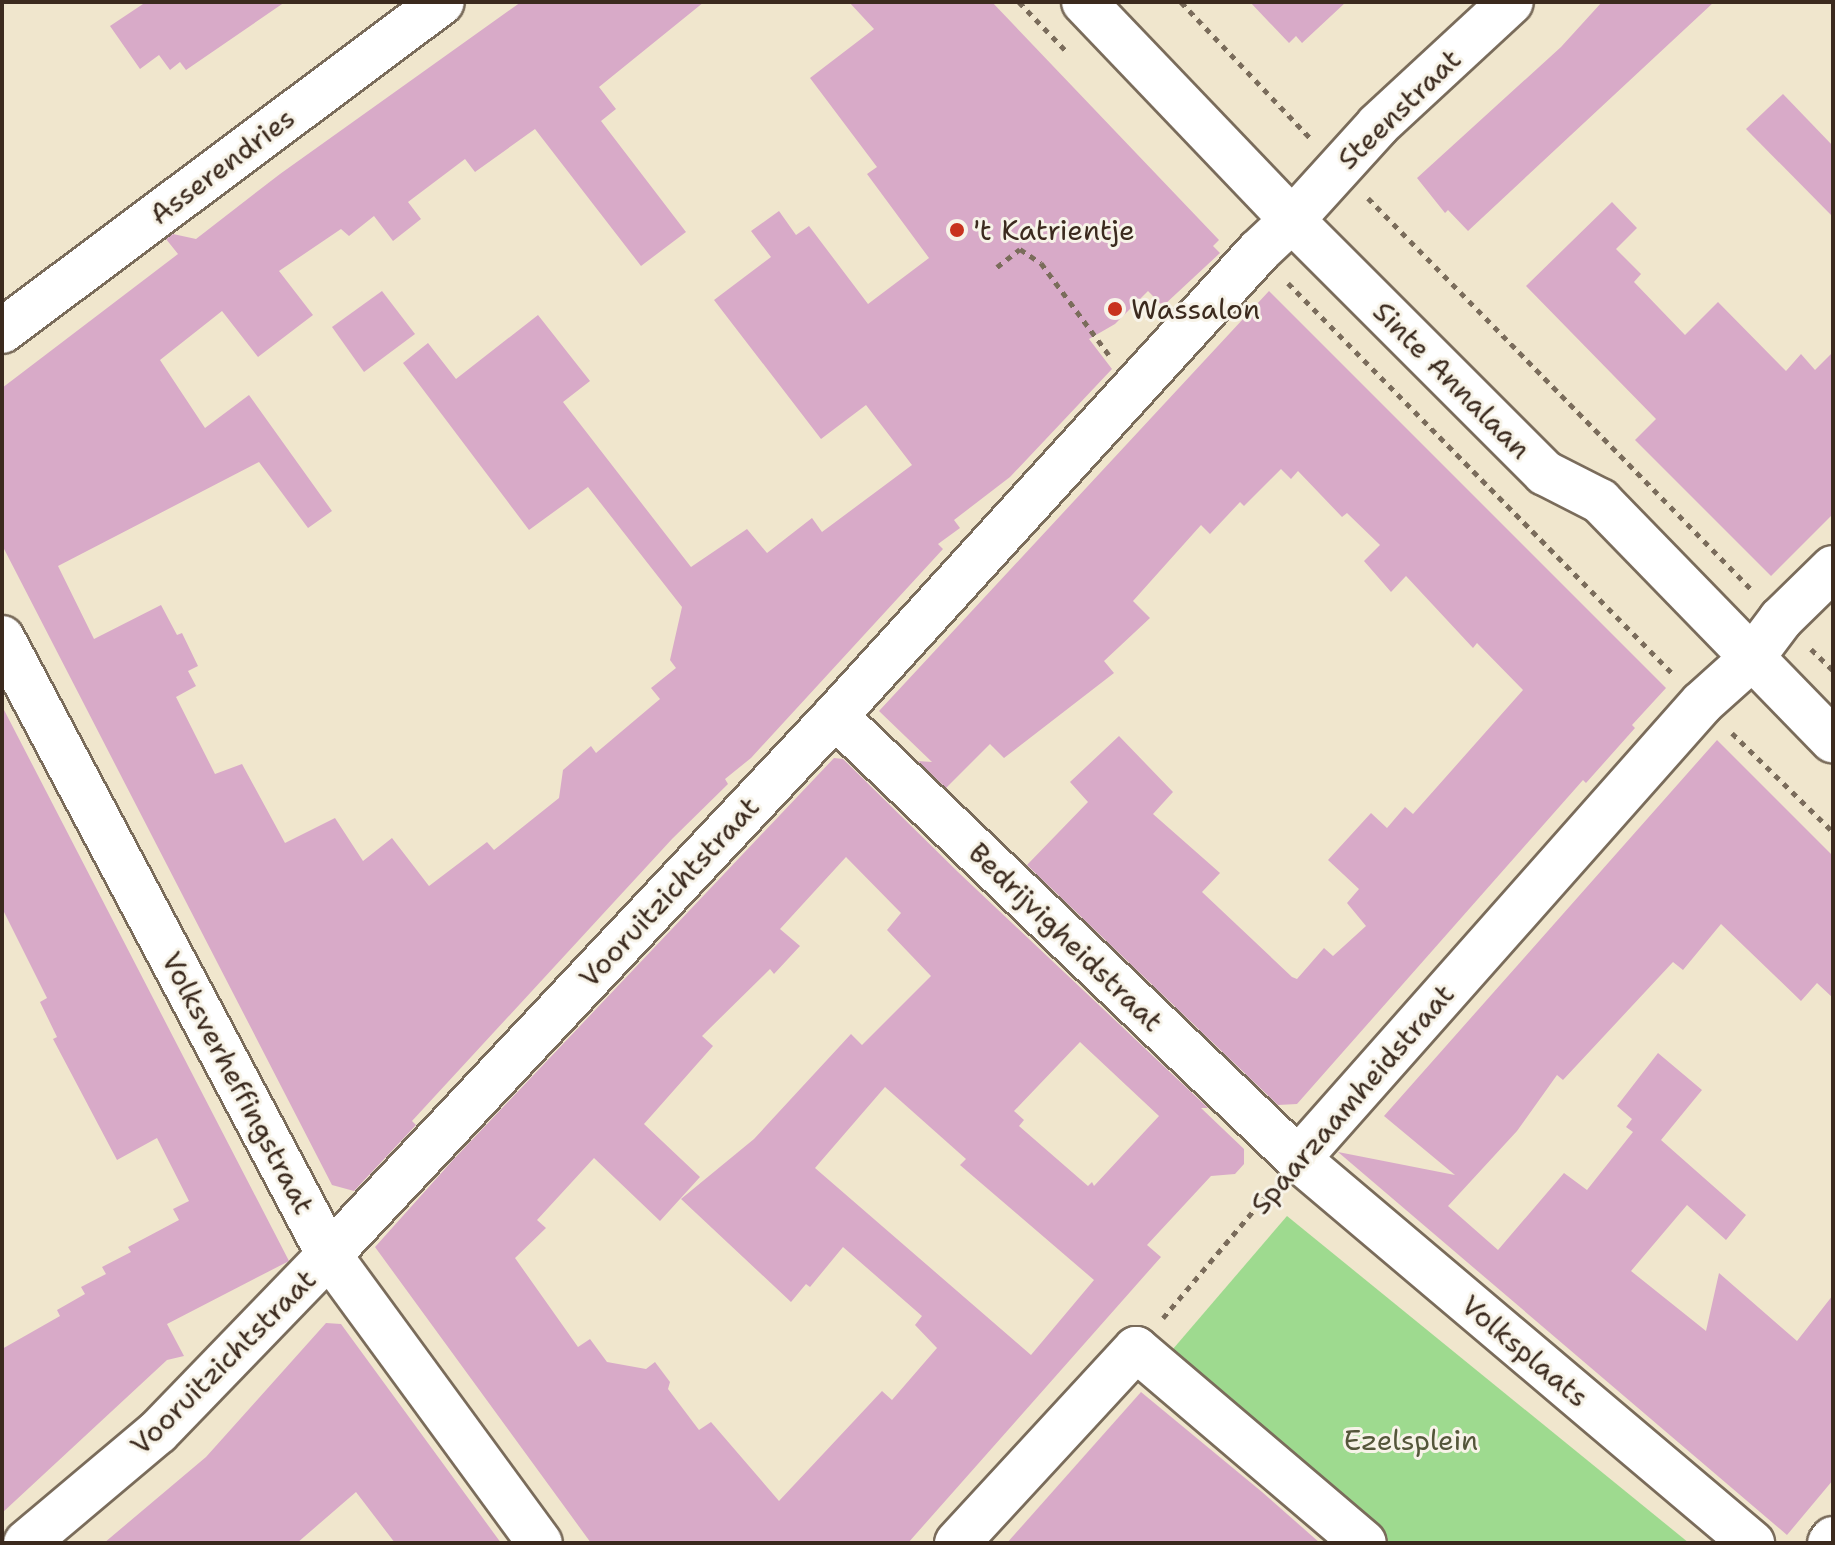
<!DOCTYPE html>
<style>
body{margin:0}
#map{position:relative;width:1835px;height:1545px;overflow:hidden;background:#f0e6cd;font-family:"Shantell Sans",sans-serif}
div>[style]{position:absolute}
.green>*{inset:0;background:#9eda8f}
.building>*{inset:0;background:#d8aac8}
.path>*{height:5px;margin-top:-2.5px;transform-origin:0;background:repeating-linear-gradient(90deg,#7a6c5b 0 6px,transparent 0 12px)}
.roads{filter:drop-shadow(2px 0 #7a6c5b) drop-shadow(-2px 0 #7a6c5b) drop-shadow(0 2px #7a6c5b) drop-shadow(0 -2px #7a6c5b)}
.street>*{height:44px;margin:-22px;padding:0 22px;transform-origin:22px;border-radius:22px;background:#fff}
.dots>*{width:22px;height:22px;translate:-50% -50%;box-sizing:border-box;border:4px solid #f7f3e8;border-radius:50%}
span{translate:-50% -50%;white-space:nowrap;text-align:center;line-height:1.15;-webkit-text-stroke:6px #f7f3e8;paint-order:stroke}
.street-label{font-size:28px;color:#3b2a1e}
.poi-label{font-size:28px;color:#3b2a1e}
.left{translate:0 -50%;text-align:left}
.park-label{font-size:28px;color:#54563a}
.frame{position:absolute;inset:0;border:4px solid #3b2a1e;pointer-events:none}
</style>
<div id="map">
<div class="green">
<i style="clip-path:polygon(1287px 1216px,1689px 1543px,1384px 1543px,1167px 1356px)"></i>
</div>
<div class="building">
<i style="clip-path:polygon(146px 2px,285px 2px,186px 70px,180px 62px,170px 70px,159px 55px,140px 69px,110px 26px)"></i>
<i style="clip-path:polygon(521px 2px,704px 2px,599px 87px,616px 109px,601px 121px,686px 232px,641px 266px,535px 129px,475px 172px,465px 159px,408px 202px,421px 219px,393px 241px,374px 216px,349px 236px,341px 229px,279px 271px,313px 315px,258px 357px,222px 311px,160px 360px,205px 428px,249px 395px,332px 511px,308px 528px,259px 462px,58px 566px,94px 639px,161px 605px,177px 635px,182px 633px,198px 666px,188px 671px,196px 686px,176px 697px,215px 774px,242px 764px,285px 843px,335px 818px,363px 861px,392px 838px,429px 886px,487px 842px,494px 850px,559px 798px,563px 770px,591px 746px,596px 753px,660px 699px,651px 688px,676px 668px,670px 660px,682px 607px,588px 487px,529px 530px,403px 363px,428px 343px,456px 379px,538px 315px,590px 381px,563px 402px,691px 567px,747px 529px,767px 553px,812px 518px,822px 532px,912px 465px,866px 405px,821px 439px,714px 300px,771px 257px,751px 231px,779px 211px,796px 235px,809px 226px,868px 304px,929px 258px,867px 174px,877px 167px,810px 78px,874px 29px,849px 2px,992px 2px,1219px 240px,1213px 246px,1220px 253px,1163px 306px,1148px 291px,1115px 324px,1089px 339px,1112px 369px,1010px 477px,954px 520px,960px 528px,938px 544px,943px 549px,751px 758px,725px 779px,728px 784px,672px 839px,412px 1121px,416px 1125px,354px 1191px,332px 1185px,2px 545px,2px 388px,178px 254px,166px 239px,173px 234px,196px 239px,280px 174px)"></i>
<i style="clip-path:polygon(1250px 2px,1346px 2px,1302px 43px,1296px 36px,1289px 43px)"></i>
<i style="clip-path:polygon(1602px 2px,1714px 2px,1468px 231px,1448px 210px,1445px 213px,1417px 178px,1561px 47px)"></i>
<i style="clip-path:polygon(1783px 94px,1833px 146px,1833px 217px,1746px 129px)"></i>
<i style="clip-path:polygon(1612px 202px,1637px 228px,1616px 249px,1641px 274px,1634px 282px,1685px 335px,1718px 302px,1786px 371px,1801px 354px,1815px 370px,1833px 352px,1833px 514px,1771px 576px,1635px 440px,1656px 419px,1526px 286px)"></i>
<i style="clip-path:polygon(382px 291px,415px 334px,364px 372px,332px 327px)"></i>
<i style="clip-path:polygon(1269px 291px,1666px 688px,1632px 725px,1635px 728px,1586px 783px,1583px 780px,1297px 1104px,1278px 1105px,1027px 865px,1088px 802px,1070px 782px,1119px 736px,1173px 792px,1153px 814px,1220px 873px,1202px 892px,1292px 977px,1297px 979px,1324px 948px,1333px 956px,1366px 926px,1347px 903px,1359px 889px,1328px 860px,1371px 813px,1387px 828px,1405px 807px,1413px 814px,1523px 690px,1477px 643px,1473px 648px,1406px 576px,1391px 592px,1364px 561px,1380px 545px,1347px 513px,1342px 517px,1298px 471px,1291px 479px,1281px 469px,1244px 506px,1240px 502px,1210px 534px,1201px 525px,1133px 601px,1150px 618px,1104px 661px,1114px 673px,1004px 758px,990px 744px,946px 788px,918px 761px,932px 762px,879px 711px)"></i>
<i style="clip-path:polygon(2px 706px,289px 1261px,167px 1324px,184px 1356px,167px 1360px,2px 1513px,2px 1349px,60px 1316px,57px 1310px,85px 1294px,81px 1287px,106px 1274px,102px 1267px,131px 1252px,128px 1247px,179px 1220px,173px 1209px,189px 1201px,157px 1138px,117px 1160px,53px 1039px,57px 1037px,40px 1002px,47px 998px,2px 908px)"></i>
<i style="clip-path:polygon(1717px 740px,1833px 856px,1833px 998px,1817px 983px,1801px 1001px,1721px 924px,1683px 970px,1673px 962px,1563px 1080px,1557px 1075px,1517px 1131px,1448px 1206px,1498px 1250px,1564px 1173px,1587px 1190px,1633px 1132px,1626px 1127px,1632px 1119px,1617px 1106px,1658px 1053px,1702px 1090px,1661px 1140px,1746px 1215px,1726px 1240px,1687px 1205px,1631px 1271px,1706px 1331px,1719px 1273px,1797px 1341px,1833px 1295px,1833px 1480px,1787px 1535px,1338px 1152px,1455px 1175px,1384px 1116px)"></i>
<i style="clip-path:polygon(evenodd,834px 758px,843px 759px,958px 872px,1208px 1108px,1201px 1108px,1244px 1149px,1244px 1164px,1235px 1174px,1211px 1176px,1147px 1245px,1161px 1257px,908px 1543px,591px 1543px,375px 1247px,453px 1160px,834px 758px,846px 857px,901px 913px,887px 930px,931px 976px,862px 1045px,851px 1034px,754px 1139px,681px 1199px,791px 1302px,806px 1284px,810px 1287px,843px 1247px,922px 1316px,915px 1325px,937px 1348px,892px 1400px,882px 1391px,779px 1501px,711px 1422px,699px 1430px,668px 1389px,670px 1382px,655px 1362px,646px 1369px,607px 1362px,590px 1339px,578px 1347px,515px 1258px,546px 1228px,537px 1220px,594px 1158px,660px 1221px,700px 1177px,644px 1124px,713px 1046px,702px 1036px,770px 969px,774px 974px,800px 946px,780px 929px,846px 857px,834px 758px,1080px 1042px,1159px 1116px,1094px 1186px,1092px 1182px,1088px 1186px,1019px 1126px,1024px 1120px,1014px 1111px,1080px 1042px,834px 758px,885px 1087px,966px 1159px,960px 1165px,1094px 1280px,1031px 1355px,815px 1168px,885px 1087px)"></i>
<i style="clip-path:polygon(326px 1323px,341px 1324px,501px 1543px,395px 1543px,356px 1492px,297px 1543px,104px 1543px,206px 1457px)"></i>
<i style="clip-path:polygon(1141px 1392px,1262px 1492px,1320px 1543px,1007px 1543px)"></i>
</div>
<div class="path">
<i style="left:1019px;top:2px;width:71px;rotate:46.1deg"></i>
<i style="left:1181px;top:2px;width:189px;rotate:46.5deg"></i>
<i style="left:1368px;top:198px;width:550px;rotate:45.59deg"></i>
<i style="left:997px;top:267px;width:29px;rotate:-38deg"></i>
<i style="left:1020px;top:249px;width:25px;rotate:34deg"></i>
<i style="left:1041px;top:263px;width:114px;rotate:53.5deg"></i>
<i style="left:1288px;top:283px;width:550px;rotate:45.44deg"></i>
<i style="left:1811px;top:649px;width:30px;rotate:44deg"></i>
<i style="left:1732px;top:733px;width:141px;rotate:44.4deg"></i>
<i style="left:1163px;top:1318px;width:166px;rotate:-49.9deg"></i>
</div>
<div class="roads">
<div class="street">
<i style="left:1084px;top:2px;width:301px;rotate:46.3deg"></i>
<i style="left:1292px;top:220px;width:358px;rotate:45deg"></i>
<i style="left:1545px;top:473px;width:62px;rotate:27deg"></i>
<i style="left:1600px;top:501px;width:334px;rotate:45.8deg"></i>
<i style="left:2px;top:331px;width:549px;rotate:-36.79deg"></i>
<i style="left:2px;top:638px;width:698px;rotate:62.08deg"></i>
<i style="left:329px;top:1255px;width:357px;rotate:53.8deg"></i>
<i style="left:835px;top:716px;width:641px;rotate:43.74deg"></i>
<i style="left:1298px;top:1159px;width:595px;rotate:40.23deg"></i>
<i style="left:1298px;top:1159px;width:609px;rotate:-48.46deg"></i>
<i style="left:1702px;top:703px;width:66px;rotate:-41.9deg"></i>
<i style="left:1751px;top:659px;width:50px;rotate:-53.1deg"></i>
<i style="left:1781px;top:619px;width:73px;rotate:-44.4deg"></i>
<i style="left:26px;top:1543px;width:172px;rotate:-40.1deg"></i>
<i style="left:158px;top:1432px;width:246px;rotate:-46deg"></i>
<i style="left:329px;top:1255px;width:739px;rotate:-46.81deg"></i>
<i style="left:835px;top:716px;width:629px;rotate:-47.64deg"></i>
<i style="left:1259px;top:251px;width:45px;rotate:-43.2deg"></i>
<i style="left:1292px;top:220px;width:128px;rotate:-47.8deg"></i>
<i style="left:1378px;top:125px;width:181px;rotate:-42.8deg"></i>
<i style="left:957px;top:1543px;width:264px;rotate:-47.3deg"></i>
<i style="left:1136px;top:1349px;width:299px;rotate:40.4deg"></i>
<i style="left:1830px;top:1543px;width:5px;rotate:-53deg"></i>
</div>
</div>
<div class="dots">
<i style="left:957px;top:230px;background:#c8321e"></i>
<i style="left:1115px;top:309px;background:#c8321e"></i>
</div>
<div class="street-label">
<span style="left:1399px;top:109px;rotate:-44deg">Steenstraat</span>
<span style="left:222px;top:166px;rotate:-37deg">Asserendries</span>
<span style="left:1452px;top:380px;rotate:45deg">Sinte Annalaan</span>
<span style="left:669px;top:892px;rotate:-47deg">Vooruitzichtstraat</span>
<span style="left:1066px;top:937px;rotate:44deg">Bedrijvigheidstraat</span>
<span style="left:238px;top:1083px;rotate:62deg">Volksverheffingstraat</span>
<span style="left:1352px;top:1099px;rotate:-49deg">Spaarzaamheidstraat</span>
<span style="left:1525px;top:1351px;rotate:40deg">Volksplaats</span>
<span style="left:223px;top:1362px;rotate:-45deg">Vooruitzichtstraat</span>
</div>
<div class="poi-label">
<span class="left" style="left:973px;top:230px">'t Katrientje</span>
<span class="left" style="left:1131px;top:309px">Wassalon</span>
</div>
<div class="park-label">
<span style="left:1411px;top:1440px">Ezelsplein</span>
</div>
<div class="frame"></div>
</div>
